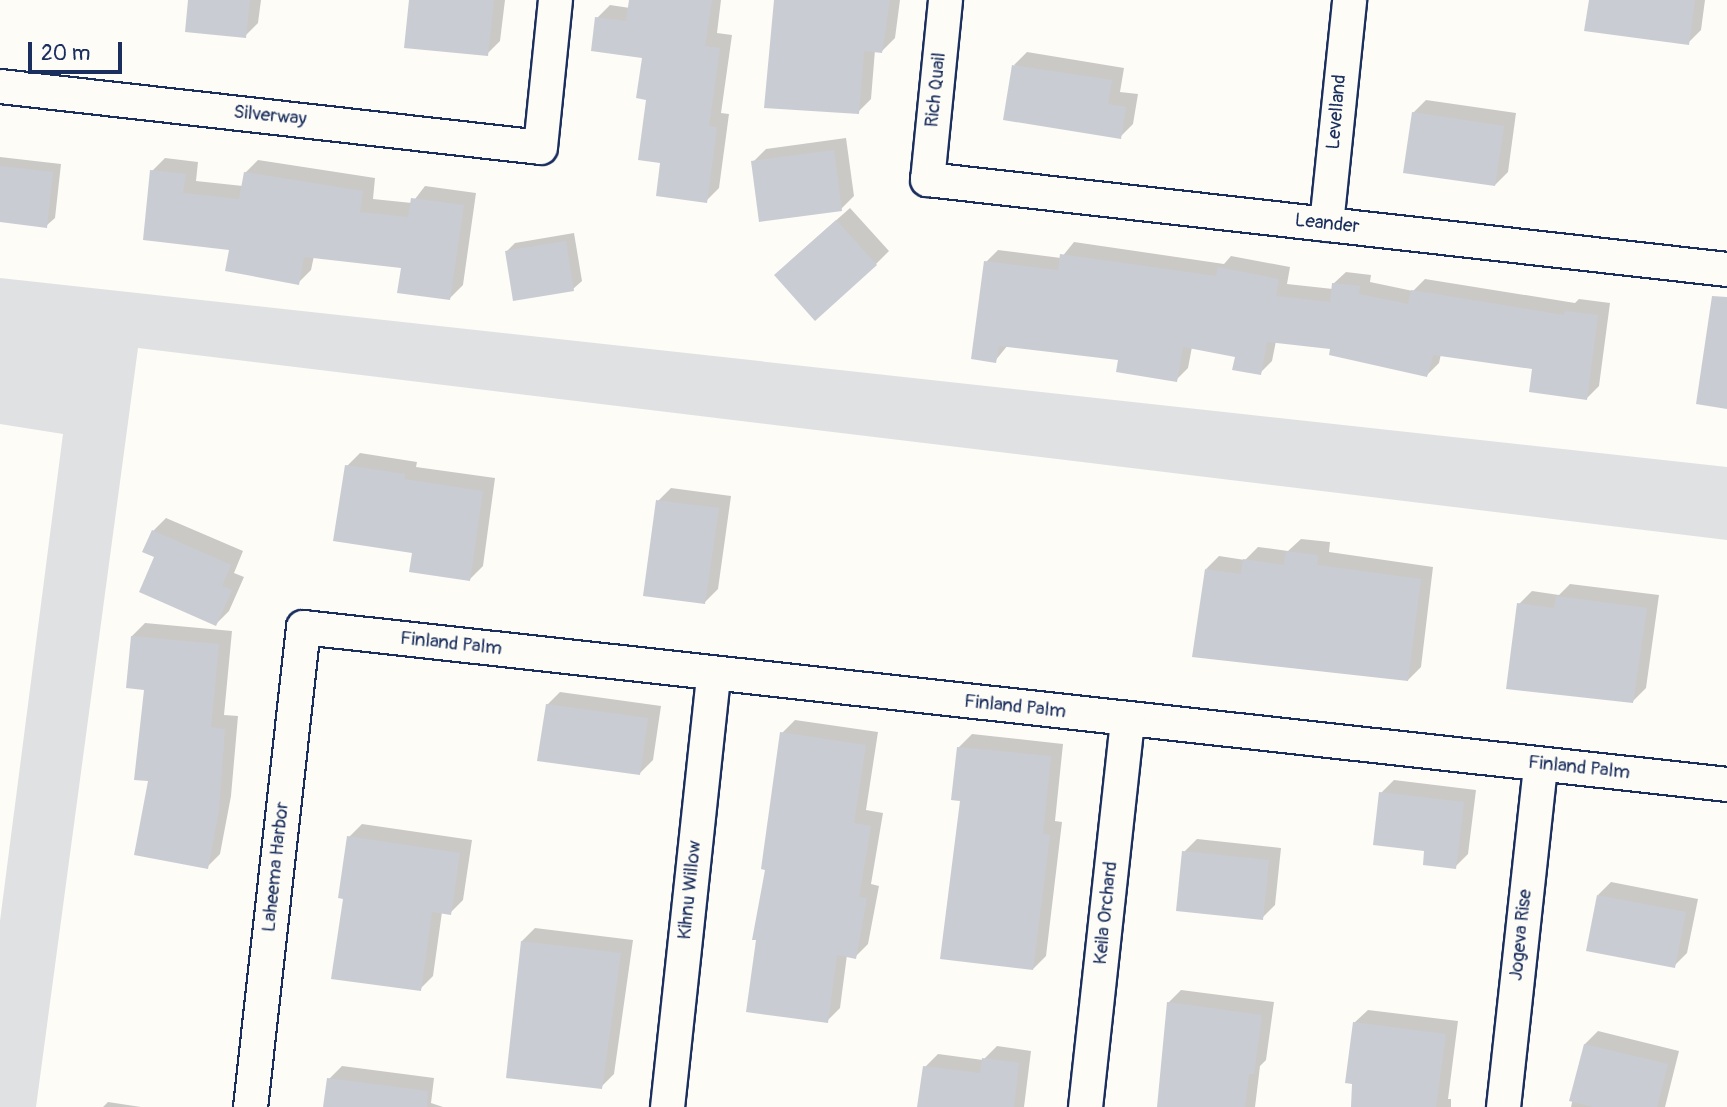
<!DOCTYPE html>
<style>
body{margin:0}
#map{position:relative;width:1727px;height:1107px;overflow:hidden;background:#fdfcf7;font-family:Pangolin,sans-serif}
div>[style]{position:absolute}
.green>*{inset:0;background:#e0e1e3}
.shadow>*{inset:0;background:#0003}
.building>*{inset:0;background:#c9ccd3}
.roads{filter:drop-shadow(2px 0 #1b2f5e) drop-shadow(-2px 0 #1b2f5e) drop-shadow(0 2px #1b2f5e) drop-shadow(0 -2px #1b2f5e)}
.street>*{height:33px;margin:-16.5px;padding:0 16.5px;transform-origin:16.5px;border-radius:16.5px;background:#fdfcf7}
span{translate:-50% -50%;white-space:nowrap;text-align:center;line-height:1.15;-webkit-text-stroke:5px #fdfcf7;paint-order:stroke}
.street-label{font-size:19px;color:#1b2f5e}
.scale{position:absolute;left:28px;top:42px;width:94px;height:32px;box-sizing:border-box;border:4px solid #1b2f5e;border-top:0;padding-left:9px;font-size:21px;line-height:24px;white-space:nowrap;color:#1b2f5e;-webkit-text-stroke:5px #fdfcf7;paint-order:stroke}
</style>
<div id="map">
<div class="green">
<i style="clip-path:polygon(0 278px,1727px 467px,1727px 540px,138px 348px,36px 1107px,0 1107px,0 921px,63px 434px,0 424px)"></i>
</div>
<div class="shadow">
<i style="clip-path:polygon(190px 0,261px 0,258px 23px,245px 36px)"></i>
<i style="clip-path:polygon(411px 0,505px 0,500px 41px,487px 54px)"></i>
<i style="clip-path:polygon(631px 0,721px 0,717px 33px,732px 35px,721px 113px,729px 114px,719px 188px,706px 201px,662px 161px,648px 98px,644px 57px,597px 18px,610px 5px,630px 8px)"></i>
<i style="clip-path:polygon(776px 0,900px 0,895px 38px,882px 51px,875px 50px,871px 99px,858px 112px)"></i>
<i style="clip-path:polygon(1591px 0,1705px 0,1701px 30px,1688px 43px)"></i>
<i style="clip-path:polygon(1027px 52px,1124px 68px,1120px 92px,1138px 94px,1133px 124px,1120px 137px,1014px 65px)"></i>
<i style="clip-path:polygon(1426px 100px,1516px 113px,1508px 172px,1495px 185px,1413px 113px)"></i>
<i style="clip-path:polygon(846px 138px,854px 196px,841px 209px,753px 162px,766px 149px)"></i>
<i style="clip-path:polygon(0 157px,61px 164px,55px 218px,46px 226px,0 221px)"></i>
<i style="clip-path:polygon(165px 158px,198px 162px,196px 181px,243px 186px,245px 173px,258px 160px,375px 178px,373px 199px,412px 203px,425px 186px,476px 193px,463px 285px,450px 298px,403px 266px,314px 256px,311px 270px,298px 283px,231px 248px,152px 171px)"></i>
<i style="clip-path:polygon(850px 208px,889px 251px,876px 264px,789px 262px)"></i>
<i style="clip-path:polygon(574px 233px,582px 281px,573px 289px,507px 251px,515px 243px)"></i>
<i style="clip-path:polygon(1074px 242px,1224px 264px,1231px 256px,1290px 267px,1287px 284px,1333px 289px,1333px 284px,1346px 272px,1371px 275px,1370px 282px,1413px 291px,1425px 279px,1575px 303px,1579px 299px,1610px 303px,1599px 386px,1587px 398px,1534px 368px,1441px 354px,1439px 363px,1427px 375px,1332px 347px,1276px 341px,1272px 361px,1260px 373px,1237px 356px,1192px 347px,1188px 368px,1176px 380px,1120px 359px,1008px 345px,995px 361px,986px 262px,998px 250px,1061px 258px)"></i>
<i style="clip-path:polygon(360px 453px,417px 462px,416px 467px,495px 478px,483px 566px,470px 579px,414px 552px,347px 466px)"></i>
<i style="clip-path:polygon(671px 488px,731px 496px,718px 589px,705px 602px,658px 501px)"></i>
<i style="clip-path:polygon(166px 518px,243px 551px,234px 573px,244px 577px,229px 611px,216px 624px,153px 531px)"></i>
<i style="clip-path:polygon(1301px 539px,1330px 542px,1329px 552px,1433px 567px,1421px 667px,1408px 680px,1206px 569px,1219px 556px,1245px 560px,1258px 547px,1288px 551px)"></i>
<i style="clip-path:polygon(1570px 584px,1659px 595px,1646px 688px,1633px 701px,1519px 604px,1532px 591px,1559px 595px)"></i>
<i style="clip-path:polygon(145px 623px,232px 631px,224px 715px,238px 716px,231px 796px,220px 854px,207px 867px,146px 689px,132px 636px)"></i>
<i style="clip-path:polygon(560px 692px,661px 706px,653px 760px,640px 773px,547px 705px)"></i>
<i style="clip-path:polygon(795px 720px,878px 732px,866px 810px,883px 813px,871px 884px,879px 886px,868px 944px,855px 957px,847px 955px,840px 1008px,827px 1021px,767px 868px,782px 733px)"></i>
<i style="clip-path:polygon(972px 734px,1063px 744px,1055px 821px,1062px 822px,1046px 956px,1033px 969px,962px 799px,959px 747px)"></i>
<i style="clip-path:polygon(1394px 780px,1476px 790px,1468px 854px,1455px 867px,1426px 850px,1381px 793px)"></i>
<i style="clip-path:polygon(362px 824px,472px 840px,463px 900px,450px 913px,442px 912px,433px 976px,420px 989px,345px 898px,349px 837px)"></i>
<i style="clip-path:polygon(1197px 839px,1281px 848px,1275px 905px,1262px 918px,1184px 852px)"></i>
<i style="clip-path:polygon(1611px 882px,1698px 899px,1687px 953px,1674px 966px,1598px 895px)"></i>
<i style="clip-path:polygon(535px 928px,633px 940px,614px 1074px,601px 1087px,522px 941px)"></i>
<i style="clip-path:polygon(1181px 990px,1274px 1002px,1266px 1060px,1260px 1066px,1255px 1107px,1158px 1107px,1168px 1003px)"></i>
<i style="clip-path:polygon(1368px 1010px,1458px 1021px,1448px 1099px,1451px 1099px,1451px 1107px,1352px 1107px,1354px 1023px)"></i>
<i style="clip-path:polygon(1598px 1031px,1679px 1051px,1665px 1107px,1571px 1107px,1585px 1044px)"></i>
<i style="clip-path:polygon(997px 1046px,1031px 1051px,1024px 1107px,919px 1107px,925px 1067px,938px 1054px,983px 1060px)"></i>
<i style="clip-path:polygon(342px 1066px,434px 1078px,431px 1103px,443px 1107px,325px 1107px,329px 1079px)"></i>
<i style="clip-path:polygon(108px 1102px,141px 1107px,103px 1107px)"></i>
</div>
<div class="building">
<i style="clip-path:polygon(188px 0,250px 0,246px 38px,185px 32px)"></i>
<i style="clip-path:polygon(409px 0,494px 0,488px 56px,404px 48px)"></i>
<i style="clip-path:polygon(629px 0,712px 0,705px 46px,720px 48px,709px 126px,717px 127px,707px 203px,656px 196px,660px 163px,638px 160px,646px 100px,636px 98px,642px 58px,591px 51px,595px 17px,626px 21px)"></i>
<i style="clip-path:polygon(774px 0,890px 0,882px 53px,864px 51px,859px 114px,764px 108px)"></i>
<i style="clip-path:polygon(1589px 0,1695px 0,1689px 45px,1584px 31px)"></i>
<i style="clip-path:polygon(1012px 65px,1112px 80px,1108px 104px,1126px 107px,1121px 139px,1003px 120px)"></i>
<i style="clip-path:polygon(1412px 112px,1504px 126px,1495px 186px,1403px 173px)"></i>
<i style="clip-path:polygon(834px 150px,842px 211px,759px 222px,751px 161px)"></i>
<i style="clip-path:polygon(0 166px,53px 172px,47px 228px,0 222px)"></i>
<i style="clip-path:polygon(150px 170px,186px 174px,183px 193px,239px 199px,244px 172px,363px 191px,360px 212px,408px 217px,411px 198px,464px 205px,450px 300px,397px 293px,401px 268px,304px 257px,299px 285px,225px 271px,229px 250px,143px 240px)"></i>
<i style="clip-path:polygon(836px 220px,877px 265px,815px 321px,774px 275px)"></i>
<i style="clip-path:polygon(566px 241px,574px 291px,513px 301px,505px 251px)"></i>
<i style="clip-path:polygon(1060px 254px,1216px 276px,1218px 267px,1279px 279px,1276px 296px,1330px 302px,1332px 283px,1360px 286px,1359px 294px,1408px 304px,1411px 290px,1564px 315px,1565px 311px,1598px 315px,1587px 400px,1529px 392px,1532px 369px,1433px 355px,1427px 377px,1329px 355px,1330px 349px,1267px 342px,1261px 375px,1232px 370px,1235px 357px,1183px 347px,1177px 382px,1116px 372px,1118px 360px,999px 346px,996px 363px,971px 359px,984px 261px,1058px 270px)"></i>
<i style="clip-path:polygon(1712px 296px,1727px 297px,1727px 409px,1696px 404px)"></i>
<i style="clip-path:polygon(345px 465px,405px 474px,404px 479px,483px 491px,470px 581px,409px 572px,412px 553px,333px 541px)"></i>
<i style="clip-path:polygon(656px 500px,719px 508px,705px 604px,643px 596px)"></i>
<i style="clip-path:polygon(152px 530px,231px 565px,222px 586px,232px 590px,216px 626px,139px 592px,154px 557px,142px 552px)"></i>
<i style="clip-path:polygon(1286px 551px,1318px 555px,1317px 565px,1421px 579px,1408px 681px,1192px 657px,1205px 569px,1241px 574px,1243px 559px,1284px 565px)"></i>
<i style="clip-path:polygon(1556px 596px,1647px 608px,1633px 703px,1506px 689px,1517px 603px,1554px 608px)"></i>
<i style="clip-path:polygon(131px 636px,219px 644px,211px 727px,225px 729px,219px 810px,208px 869px,134px 855px,148px 781px,134px 780px,144px 690px,126px 688px)"></i>
<i style="clip-path:polygon(546px 704px,648px 718px,640px 775px,537px 761px)"></i>
<i style="clip-path:polygon(780px 732px,866px 745px,854px 823px,871px 826px,859px 897px,867px 898px,856px 959px,837px 955px,828px 1023px,746px 1012px,756px 940px,752px 940px,765px 870px,761px 869px)"></i>
<i style="clip-path:polygon(957px 747px,1051px 756px,1043px 834px,1050px 835px,1033px 970px,940px 959px,960px 801px,951px 800px)"></i>
<i style="clip-path:polygon(1379px 792px,1464px 802px,1456px 869px,1423px 865px,1424px 851px,1373px 845px)"></i>
<i style="clip-path:polygon(347px 836px,460px 853px,451px 915px,432px 912px,421px 991px,331px 979px,343px 899px,338px 898px)"></i>
<i style="clip-path:polygon(1182px 851px,1269px 860px,1263px 920px,1176px 911px)"></i>
<i style="clip-path:polygon(1597px 895px,1686px 912px,1675px 968px,1586px 951px)"></i>
<i style="clip-path:polygon(521px 941px,621px 953px,602px 1089px,506px 1078px)"></i>
<i style="clip-path:polygon(1167px 1002px,1262px 1015px,1254px 1074px,1249px 1074px,1245px 1107px,1157px 1107px)"></i>
<i style="clip-path:polygon(1353px 1022px,1446px 1034px,1436px 1107px,1351px 1107px,1352px 1084px,1345px 1083px)"></i>
<i style="clip-path:polygon(1584px 1044px,1668px 1064px,1657px 1107px,1593px 1107px,1569px 1101px)"></i>
<i style="clip-path:polygon(982px 1058px,1019px 1063px,1014px 1107px,917px 1107px,923px 1066px,980px 1073px)"></i>
<i style="clip-path:polygon(327px 1078px,428px 1091px,427px 1107px,323px 1107px)"></i>
</div>
<div class="roads">
<div class="street">
<i style="left:945px;top:0;width:180px;rotate:95.7deg"></i>
<i style="left:927px;top:179px;width:805px;rotate:6.42deg"></i>
<i style="left:0;top:86px;width:543px;rotate:6.44deg"></i>
<i style="left:540px;top:147px;width:148px;rotate:-84.2deg"></i>
<i style="left:1326px;top:224px;width:225px;rotate:-84.1deg"></i>
<i style="left:250px;top:1107px;width:483px;rotate:-83.7deg"></i>
<i style="left:303px;top:627px;width:1433px;rotate:6.29deg"></i>
<i style="left:667px;top:1107px;width:436px;rotate:-83.9deg"></i>
<i style="left:1085px;top:1107px;width:390px;rotate:-83.8deg"></i>
<i style="left:1503px;top:1107px;width:345px;rotate:-83.8deg"></i>
</div>
</div>
<div class="street-label">
<span style="left:936px;top:90px;rotate:-84deg">Rich Quail</span>
<span style="left:1337px;top:112px;rotate:-85deg">Levelland</span>
<span style="left:270px;top:116px;rotate:6deg">Silverway</span>
<span style="left:1327px;top:224px;rotate:6deg">Leander</span>
<span style="left:451px;top:644px;rotate:6deg">Finland Palm</span>
<span style="left:1015px;top:707px;rotate:6deg">Finland Palm</span>
<span style="left:1579px;top:768px;rotate:6deg">Finland Palm</span>
<span style="left:276px;top:867px;rotate:-84deg">Laheema Harbor</span>
<span style="left:690px;top:890px;rotate:-84deg">Kihnu Willow</span>
<span style="left:1106px;top:913px;rotate:-84deg">Keila Orchard</span>
<span style="left:1521px;top:935px;rotate:-84deg">Jogeva Rise</span>
</div>
<div class="scale">20 m</div>
</div>
